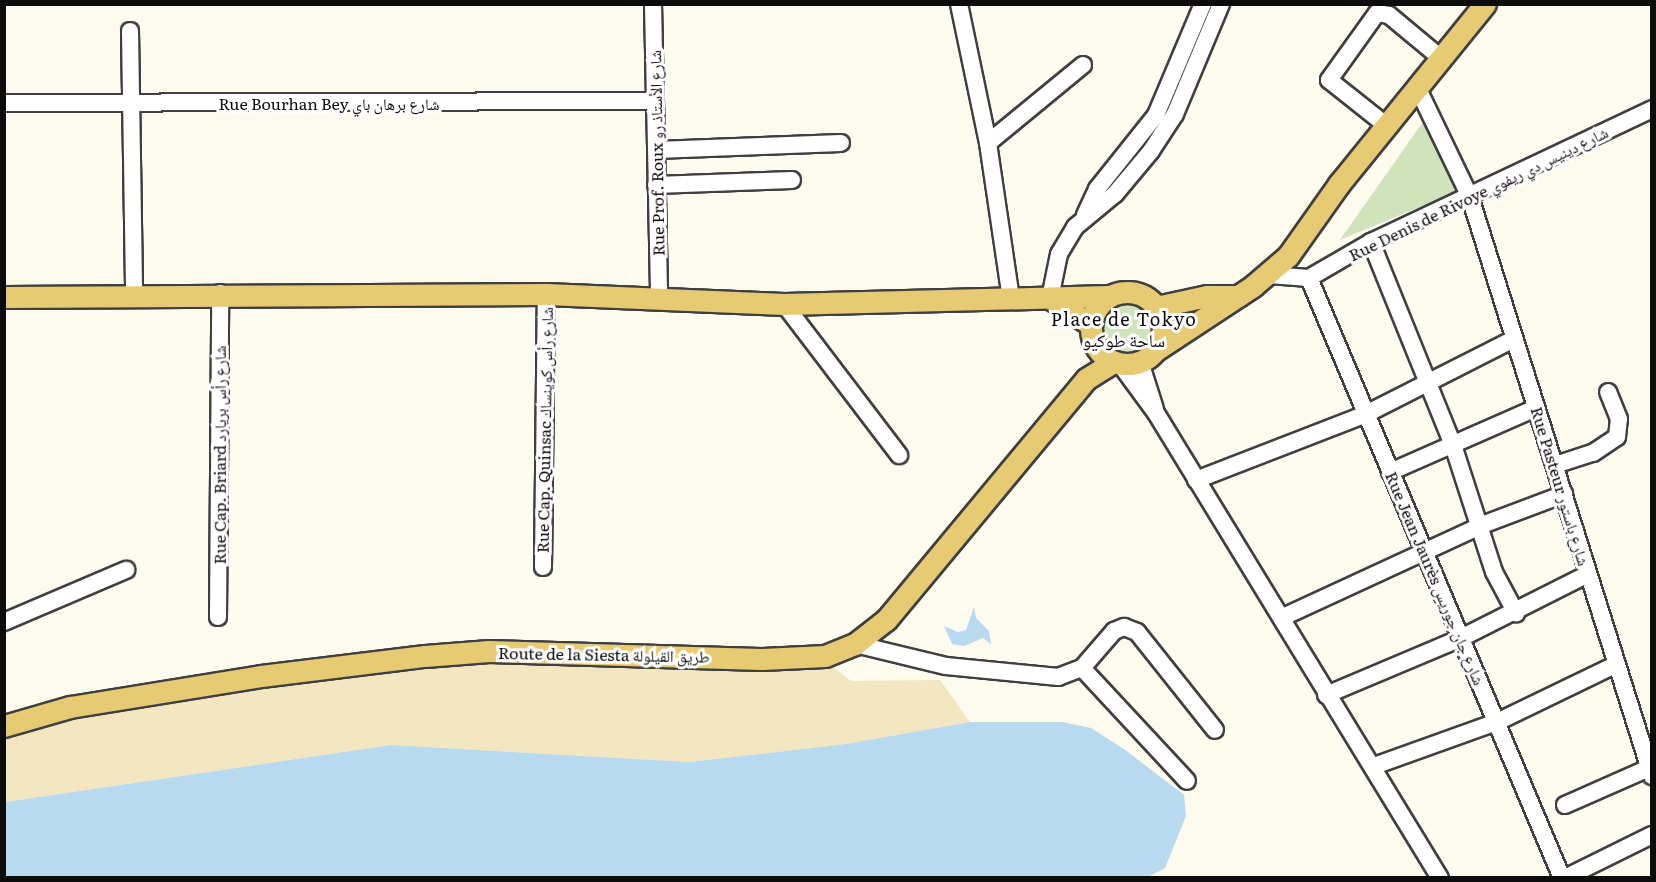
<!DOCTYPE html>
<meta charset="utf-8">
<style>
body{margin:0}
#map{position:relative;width:1656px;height:882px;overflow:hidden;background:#fdfaee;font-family:Literata,"Noto Naskh Arabic",serif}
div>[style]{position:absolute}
.green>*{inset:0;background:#d0e3bc}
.round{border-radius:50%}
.sand>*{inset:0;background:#f2e7c0}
.water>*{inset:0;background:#b9daee}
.roads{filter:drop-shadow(2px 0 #3f3f3f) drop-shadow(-2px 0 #3f3f3f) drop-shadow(0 2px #3f3f3f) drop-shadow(0 -2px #3f3f3f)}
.minor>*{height:16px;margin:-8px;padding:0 8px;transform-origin:8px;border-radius:8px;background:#fff}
.major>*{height:21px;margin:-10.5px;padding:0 10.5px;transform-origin:10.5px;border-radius:10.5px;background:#e7ca74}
.major>.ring{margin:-10.5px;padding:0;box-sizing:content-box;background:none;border:21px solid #e7ca74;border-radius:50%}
span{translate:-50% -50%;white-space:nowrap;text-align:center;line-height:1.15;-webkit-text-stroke:6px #fff;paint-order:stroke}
.street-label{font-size:16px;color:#0c0c0c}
.neighbourhood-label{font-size:18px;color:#0c0c0c;letter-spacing:1.5px}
.frame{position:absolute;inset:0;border:6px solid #0c0c0c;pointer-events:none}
</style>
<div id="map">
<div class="green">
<i style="clip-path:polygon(1425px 119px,1458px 191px,1340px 240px)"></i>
<i class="round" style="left:1096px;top:298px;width:60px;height:60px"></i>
</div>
<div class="sand">
<i style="clip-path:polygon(467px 654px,824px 659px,851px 681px,940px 680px,970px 722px,847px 744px,689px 762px,391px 745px,5px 802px,4px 730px,67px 712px)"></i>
</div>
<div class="water">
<i style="clip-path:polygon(974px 607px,976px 618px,989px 631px,991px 644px,983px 638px,964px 646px,952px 644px,944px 626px,958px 632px,966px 630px)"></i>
<i style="clip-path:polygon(970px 722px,1062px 722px,1091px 728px,1124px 749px,1184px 795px,1186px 816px,1165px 868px,1146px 878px,5px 877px,5px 802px,391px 745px,689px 762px,846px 744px)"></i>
</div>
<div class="roads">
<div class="minor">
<i style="left:653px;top:4px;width:297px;rotate:88.8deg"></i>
<i style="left:959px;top:4px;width:142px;rotate:78.2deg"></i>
<i style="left:988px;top:143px;width:157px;rotate:81.6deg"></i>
<i style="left:130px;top:31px;width:263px;rotate:89.1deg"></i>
<i style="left:1418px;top:89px;width:120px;rotate:64.3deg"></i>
<i style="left:1470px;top:197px;width:607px;rotate:72.55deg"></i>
<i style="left:4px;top:103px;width:649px;rotate:-0.18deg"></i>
<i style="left:1387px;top:126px;width:74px;rotate:-141.6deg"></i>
<i style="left:1329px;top:80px;width:82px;rotate:-54.4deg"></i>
<i style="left:1377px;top:13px;width:12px;rotate:9deg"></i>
<i style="left:1389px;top:15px;width:69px;rotate:39.7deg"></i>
<i style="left:988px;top:143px;width:123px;rotate:-39.4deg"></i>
<i style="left:656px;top:150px;width:185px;rotate:-2.2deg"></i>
<i style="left:656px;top:185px;width:136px;rotate:-2.1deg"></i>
<i style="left:1085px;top:215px;width:29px;rotate:-65deg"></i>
<i style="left:1097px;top:189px;width:95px;rotate:-51.4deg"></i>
<i style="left:1156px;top:115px;width:121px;rotate:-67.1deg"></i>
<i style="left:1371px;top:242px;width:219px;rotate:68deg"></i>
<i style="left:1453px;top:445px;width:133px;rotate:72.1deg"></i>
<i style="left:1494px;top:572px;width:47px;rotate:61.8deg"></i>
<i style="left:1269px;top:275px;width:40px;rotate:4.3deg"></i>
<i style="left:1309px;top:278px;width:72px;rotate:-30.1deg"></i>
<i style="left:1371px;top:242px;width:311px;rotate:-25.3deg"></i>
<i style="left:1309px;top:278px;width:651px;rotate:67.14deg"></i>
<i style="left:1050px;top:298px;width:45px;rotate:-78.4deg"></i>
<i style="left:1059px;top:254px;width:31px;rotate:-59deg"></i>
<i style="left:1075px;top:227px;width:52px;rotate:-39.5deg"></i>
<i style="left:1115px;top:194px;width:56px;rotate:-50.1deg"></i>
<i style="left:1151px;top:151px;width:44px;rotate:-57deg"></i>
<i style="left:1175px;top:114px;width:119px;rotate:-67.3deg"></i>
<i style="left:784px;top:304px;width:190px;rotate:52.7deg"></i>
<i style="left:1140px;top:362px;width:49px;rotate:72.3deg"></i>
<i style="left:1120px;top:364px;width:61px;rotate:53.7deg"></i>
<i style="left:1156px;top:413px;width:545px;rotate:58.59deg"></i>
<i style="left:1555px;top:465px;width:40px;rotate:-18deg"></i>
<i style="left:1593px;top:453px;width:29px;rotate:-34deg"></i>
<i style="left:1617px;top:437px;width:18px;rotate:-84deg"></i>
<i style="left:1619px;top:419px;width:29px;rotate:-112deg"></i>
<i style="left:1390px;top:472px;width:159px;rotate:-23.7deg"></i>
<i style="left:1196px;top:480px;width:182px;rotate:-21.2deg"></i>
<i style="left:1366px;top:414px;width:166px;rotate:-26.9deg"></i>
<i style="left:543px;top:567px;width:273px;rotate:-89.4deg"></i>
<i style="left:218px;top:617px;width:324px;rotate:-89.6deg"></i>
<i style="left:1283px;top:617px;width:219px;rotate:-24.8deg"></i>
<i style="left:1482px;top:525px;width:88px;rotate:-20.7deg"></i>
<i style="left:4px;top:622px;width:133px;rotate:-23.1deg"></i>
<i style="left:855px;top:644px;width:94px;rotate:13.6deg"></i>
<i style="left:946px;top:666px;width:113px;rotate:5.6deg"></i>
<i style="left:1058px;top:677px;width:26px;rotate:-21deg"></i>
<i style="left:1082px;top:668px;width:49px;rotate:-49.1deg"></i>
<i style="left:1114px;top:631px;width:11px;rotate:-22deg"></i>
<i style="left:1124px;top:627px;width:14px;rotate:21deg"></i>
<i style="left:1137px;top:632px;width:125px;rotate:51.5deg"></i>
<i style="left:1082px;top:668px;width:154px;rotate:47.1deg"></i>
<i style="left:1326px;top:695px;width:147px;rotate:-22.9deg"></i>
<i style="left:1461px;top:638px;width:142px;rotate:-26.7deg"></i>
<i style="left:1374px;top:766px;width:131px;rotate:-19.7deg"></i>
<i style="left:1497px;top:722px;width:133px;rotate:-25.8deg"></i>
<i style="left:1565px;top:805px;width:92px;rotate:-23.8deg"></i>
<i style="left:1565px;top:878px;width:97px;rotate:-26.3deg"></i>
</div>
<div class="major">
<i class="ring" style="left:1091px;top:292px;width:51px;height:51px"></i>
<i style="left:4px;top:297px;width:542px;rotate:-0.32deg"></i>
<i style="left:546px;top:294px;width:238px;rotate:2.4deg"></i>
<i style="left:784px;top:304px;width:325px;rotate:-1.4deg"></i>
<i style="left:1050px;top:298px;width:48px;rotate:33deg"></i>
<i style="left:1156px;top:307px;width:52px;rotate:-12.2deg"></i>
<i style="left:1207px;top:296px;width:31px"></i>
<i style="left:1156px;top:350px;width:116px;rotate:-33.4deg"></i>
<i style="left:1253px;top:286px;width:46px;rotate:-40.6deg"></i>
<i style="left:1288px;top:256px;width:88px;rotate:-54.7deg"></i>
<i style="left:1339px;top:184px;width:232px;rotate:-51deg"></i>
<i style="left:4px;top:726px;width:69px;rotate:-16.1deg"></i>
<i style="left:70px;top:707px;width:193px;rotate:-9.2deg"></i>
<i style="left:261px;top:676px;width:165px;rotate:-7deg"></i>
<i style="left:425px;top:656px;width:64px;rotate:-4.5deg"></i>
<i style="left:489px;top:651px;width:273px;rotate:1.7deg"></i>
<i style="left:762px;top:659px;width:63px;rotate:-2.7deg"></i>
<i style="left:825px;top:656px;width:32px;rotate:-22deg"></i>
<i style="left:855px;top:644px;width:39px;rotate:-38deg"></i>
<i style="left:886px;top:620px;width:313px;rotate:-50.3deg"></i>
<i style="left:1086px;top:379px;width:32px;rotate:-32deg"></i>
</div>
</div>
<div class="street-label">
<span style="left:329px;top:103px">Rue Bourhan Bey شارع برهان باي</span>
<span style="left:656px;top:153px;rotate:-91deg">Rue Prof. Roux شارع الأستاذ رو</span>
<span style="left:1478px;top:193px;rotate:-26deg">Rue Denis de Rivoye شارع دينيس دي ريفوي</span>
<span style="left:544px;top:430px;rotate:-89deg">Rue Cap. Quinsac شارع رأس كوينساك</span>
<span style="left:219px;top:455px;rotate:-90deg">Rue Cap. Briard شارع رأس بريارد</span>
<span style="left:1561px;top:486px;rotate:73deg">Rue Pasteur شارع باستور</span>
<span style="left:1436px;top:578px;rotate:67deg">Rue Jean Jaurès شارع جان جوريس</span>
<span style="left:604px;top:654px;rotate:1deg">Route de la Siesta طريق القيلولة</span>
</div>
<div class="neighbourhood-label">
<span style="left:1124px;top:330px">Place de Tokyo<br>ساحة طوكيو</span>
</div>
<div class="frame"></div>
</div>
